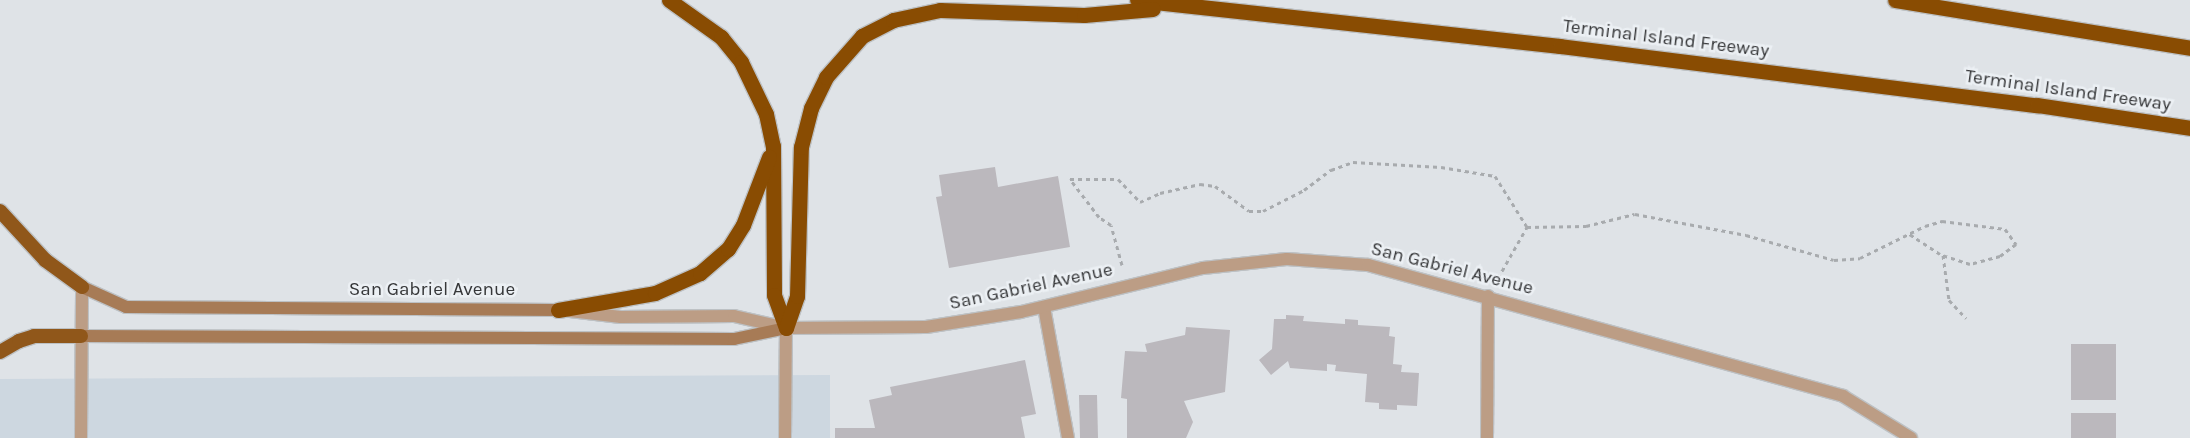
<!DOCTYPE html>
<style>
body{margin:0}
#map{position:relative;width:2190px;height:438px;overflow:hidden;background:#dfe3e7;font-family:Karla,sans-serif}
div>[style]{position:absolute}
.built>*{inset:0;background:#cdd7e0}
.building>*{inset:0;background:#bbb8bd}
.path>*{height:3px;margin-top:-1.5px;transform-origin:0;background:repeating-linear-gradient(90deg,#a8abae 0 4px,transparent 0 8px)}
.roads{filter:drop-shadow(1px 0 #bdc1c4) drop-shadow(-1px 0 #bdc1c4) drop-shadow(0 1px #bdc1c4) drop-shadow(0 -1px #bdc1c4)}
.service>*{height:12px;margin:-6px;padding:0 6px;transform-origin:6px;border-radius:6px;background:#bc9d85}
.minor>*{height:12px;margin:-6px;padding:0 6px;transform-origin:6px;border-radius:6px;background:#bc9d85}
.secondary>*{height:12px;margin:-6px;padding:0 6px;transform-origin:6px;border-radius:6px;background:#a77b56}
.trunk>*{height:14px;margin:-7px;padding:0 7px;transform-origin:7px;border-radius:7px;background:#90571a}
.motorway>*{height:15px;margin:-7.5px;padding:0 7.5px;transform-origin:7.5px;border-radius:7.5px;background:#894c02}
span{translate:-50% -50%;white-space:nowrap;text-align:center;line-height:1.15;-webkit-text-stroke:5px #ecf0f4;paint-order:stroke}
.street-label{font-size:19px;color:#363739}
</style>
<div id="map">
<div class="built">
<i style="clip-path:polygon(830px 375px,830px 438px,0 438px,0 379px)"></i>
</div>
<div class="building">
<i style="clip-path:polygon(995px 167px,998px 187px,1058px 176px,1070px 247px,949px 268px,936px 197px,942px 196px,939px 175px)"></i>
<i style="clip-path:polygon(1286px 315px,1304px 316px,1303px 321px,1345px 324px,1345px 319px,1358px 320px,1358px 325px,1390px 327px,1389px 336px,1395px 337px,1393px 364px,1402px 365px,1401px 372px,1419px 373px,1417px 406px,1397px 405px,1397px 410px,1379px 409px,1379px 403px,1365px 402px,1367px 374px,1335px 371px,1336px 365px,1327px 364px,1327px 371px,1290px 368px,1288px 361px,1271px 375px,1259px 360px,1272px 349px,1274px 319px,1286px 319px)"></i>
<i style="clip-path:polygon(1186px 327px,1230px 330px,1225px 392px,1184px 401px,1193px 422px,1186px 438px,1127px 438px,1127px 399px,1121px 398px,1125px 351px,1147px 352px,1145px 344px,1185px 335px)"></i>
<i style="clip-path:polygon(2071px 344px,2116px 344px,2116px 400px,2071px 400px)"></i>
<i style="clip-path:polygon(1025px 360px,1036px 414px,1021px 417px,1025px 438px,835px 438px,835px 428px,875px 428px,869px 400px,892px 395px,890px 387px)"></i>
<i style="clip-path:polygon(1079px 395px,1097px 395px,1098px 438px,1080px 438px)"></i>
<i style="clip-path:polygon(2071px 413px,2116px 413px,2116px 438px,2071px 438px)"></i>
</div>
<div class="path">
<i style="left:1943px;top:255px;width:45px;rotate:82.4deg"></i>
<i style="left:1949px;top:300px;width:25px;rotate:47deg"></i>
<i style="left:1122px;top:265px;width:41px;rotate:-105.4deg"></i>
<i style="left:1111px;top:225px;width:14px;rotate:-146deg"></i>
<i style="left:1099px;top:217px;width:48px;rotate:-127.3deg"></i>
<i style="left:1070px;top:179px;width:48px"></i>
<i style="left:1118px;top:179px;width:32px;rotate:46deg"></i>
<i style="left:1140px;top:202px;width:22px;rotate:-24deg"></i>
<i style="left:1160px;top:193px;width:41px;rotate:-12.7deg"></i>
<i style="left:1200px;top:184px;width:15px;rotate:8deg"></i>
<i style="left:1215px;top:186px;width:42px;rotate:36.3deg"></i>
<i style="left:1249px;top:211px;width:14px"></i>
<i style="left:1263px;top:211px;width:46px;rotate:-27.1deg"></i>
<i style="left:1304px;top:190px;width:34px;rotate:-37deg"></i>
<i style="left:1331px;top:170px;width:23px;rotate:-20deg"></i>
<i style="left:1353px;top:162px;width:88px;rotate:3.3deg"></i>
<i style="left:1441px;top:167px;width:55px;rotate:9.5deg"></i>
<i style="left:1495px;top:176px;width:60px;rotate:57.9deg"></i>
<i style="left:1498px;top:278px;width:59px;rotate:-60.4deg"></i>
<i style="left:1527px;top:227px;width:59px;rotate:-1deg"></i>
<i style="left:1586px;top:226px;width:50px;rotate:-13.8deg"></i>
<i style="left:1635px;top:214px;width:113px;rotate:10.7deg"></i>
<i style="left:1746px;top:235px;width:91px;rotate:15.9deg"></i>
<i style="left:1834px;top:260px;width:26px;rotate:-4deg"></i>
<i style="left:1860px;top:258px;width:72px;rotate:-26.2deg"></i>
<i style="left:1925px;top:226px;width:18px;rotate:-16deg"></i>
<i style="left:1942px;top:221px;width:64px;rotate:7.2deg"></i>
<i style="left:2005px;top:229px;width:19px;rotate:54deg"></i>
<i style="left:2016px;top:244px;width:20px;rotate:143deg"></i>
<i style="left:2000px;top:256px;width:31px;rotate:165deg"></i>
<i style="left:1970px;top:264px;width:32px;rotate:-162deg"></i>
<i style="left:1940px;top:254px;width:37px;rotate:-147deg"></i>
</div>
<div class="roads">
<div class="service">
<i style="left:1044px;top:307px;width:133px;rotate:79.6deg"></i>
</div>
<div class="minor">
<i style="left:570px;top:311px;width:51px;rotate:6.7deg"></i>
<i style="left:621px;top:317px;width:113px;rotate:-0.5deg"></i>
<i style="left:734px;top:316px;width:53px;rotate:13deg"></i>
<i style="left:786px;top:328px;width:140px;rotate:-0.4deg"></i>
<i style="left:926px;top:327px;width:96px;rotate:-9deg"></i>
<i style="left:1021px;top:312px;width:187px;rotate:-13.6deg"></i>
<i style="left:1203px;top:268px;width:84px;rotate:-6.1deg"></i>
<i style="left:1287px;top:259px;width:81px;rotate:4.2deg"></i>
<i style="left:1368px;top:265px;width:493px;rotate:15.4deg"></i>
<i style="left:1843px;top:396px;width:80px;rotate:31.7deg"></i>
<i style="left:81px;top:438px;width:151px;rotate:-89.6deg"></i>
<i style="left:785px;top:438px;width:110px;rotate:-89.5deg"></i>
<i style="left:1487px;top:438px;width:142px;rotate:-89.6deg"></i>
</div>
<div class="secondary">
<i style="left:82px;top:287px;width:48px;rotate:24.4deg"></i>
<i style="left:126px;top:307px;width:432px;rotate:0.4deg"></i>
<i style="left:81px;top:336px;width:653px;rotate:0.26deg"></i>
<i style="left:734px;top:339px;width:53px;rotate:-11.9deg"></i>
</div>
<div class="trunk">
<i style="left:0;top:211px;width:67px;rotate:47.4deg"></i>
<i style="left:45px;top:260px;width:46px;rotate:36.1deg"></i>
<i style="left:0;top:352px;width:22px;rotate:-30deg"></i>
<i style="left:19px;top:341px;width:16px;rotate:-18deg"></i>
<i style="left:34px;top:336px;width:47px"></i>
</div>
<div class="motorway">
<i style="left:669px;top:0;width:64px;rotate:35.4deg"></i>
<i style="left:721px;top:37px;width:32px;rotate:51deg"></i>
<i style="left:741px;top:62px;width:58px;rotate:64.3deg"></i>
<i style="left:766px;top:114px;width:33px;rotate:78deg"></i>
<i style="left:773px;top:146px;width:149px;rotate:89.6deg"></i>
<i style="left:774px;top:295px;width:35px;rotate:70deg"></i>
<i style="left:1137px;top:0;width:425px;rotate:6.2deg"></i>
<i style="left:1560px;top:46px;width:481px;rotate:7.1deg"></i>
<i style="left:2037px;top:105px;width:155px;rotate:8.5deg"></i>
<i style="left:1895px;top:0;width:299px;rotate:9.2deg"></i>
<i style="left:558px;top:310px;width:98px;rotate:-9.9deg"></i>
<i style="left:655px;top:293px;width:49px;rotate:-24deg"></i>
<i style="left:700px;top:273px;width:37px;rotate:-41deg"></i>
<i style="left:728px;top:249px;width:28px;rotate:-58deg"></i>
<i style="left:743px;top:225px;width:73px;rotate:-69.1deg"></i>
<i style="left:786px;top:328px;width:34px;rotate:-71deg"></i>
<i style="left:797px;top:296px;width:149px;rotate:-88.5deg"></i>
<i style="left:801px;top:147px;width:40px;rotate:-75.6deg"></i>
<i style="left:811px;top:108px;width:34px;rotate:-64deg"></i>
<i style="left:826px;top:77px;width:55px;rotate:-48.7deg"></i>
<i style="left:862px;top:36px;width:35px;rotate:-27deg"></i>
<i style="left:893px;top:20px;width:48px;rotate:-12deg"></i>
<i style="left:940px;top:10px;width:144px;rotate:2deg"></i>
<i style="left:1084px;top:15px;width:69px;rotate:-5deg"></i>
</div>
</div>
<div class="street-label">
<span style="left:1666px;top:39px;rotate:7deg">Terminal Island Freeway</span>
<span style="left:2068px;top:91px;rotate:8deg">Terminal Island Freeway</span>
<span style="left:1452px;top:269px;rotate:14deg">San Gabriel Avenue</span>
<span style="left:1031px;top:287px;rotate:-12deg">San Gabriel Avenue</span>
<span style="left:432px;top:290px">San Gabriel Avenue</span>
</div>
</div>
